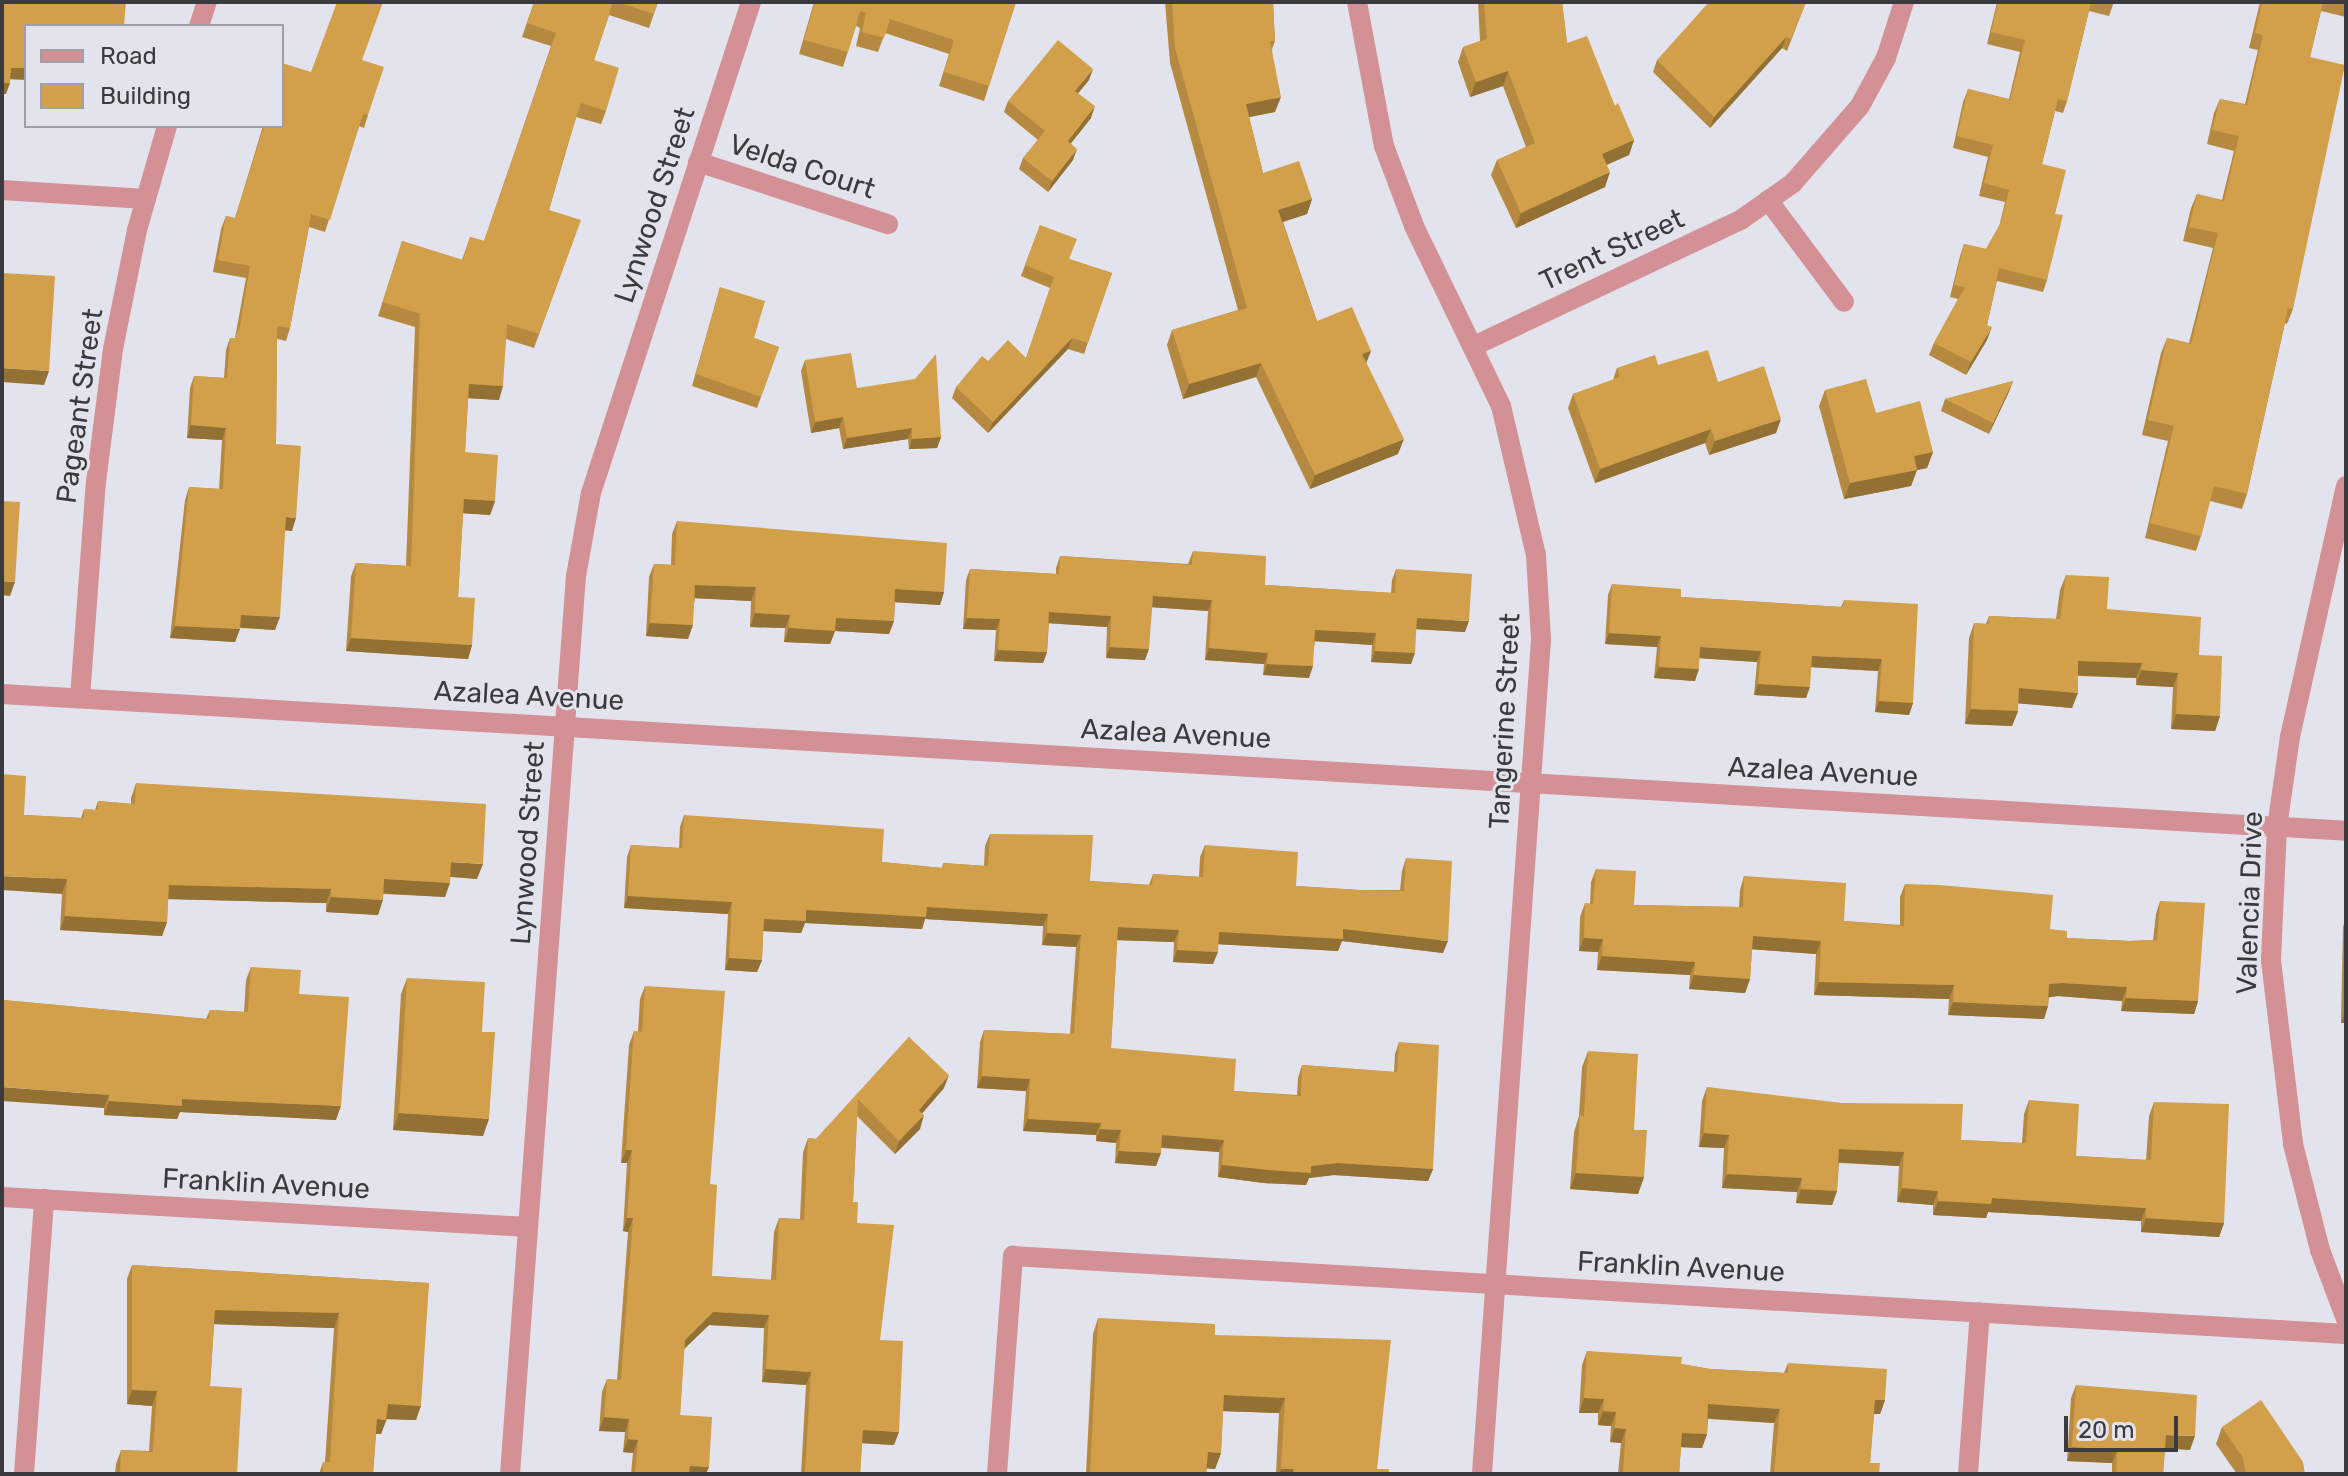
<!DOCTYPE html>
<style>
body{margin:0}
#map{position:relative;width:2348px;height:1476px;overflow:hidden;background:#e2e3ed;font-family:Rubik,sans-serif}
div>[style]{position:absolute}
.minor>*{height:20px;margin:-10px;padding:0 10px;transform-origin:10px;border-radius:10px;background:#d39195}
.wall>*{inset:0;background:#b58a40}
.shaded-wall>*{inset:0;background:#937034}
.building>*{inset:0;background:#d2a04b}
span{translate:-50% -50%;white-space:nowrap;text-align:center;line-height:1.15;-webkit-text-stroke:6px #e2e3ed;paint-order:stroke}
.street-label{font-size:28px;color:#3b3b3f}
.frame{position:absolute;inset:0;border:4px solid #3b3b3f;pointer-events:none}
.legend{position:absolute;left:24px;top:24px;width:260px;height:104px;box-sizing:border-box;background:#e2e3ed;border:2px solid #9fa0a7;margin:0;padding:10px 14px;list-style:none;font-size:24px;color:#3b3b3f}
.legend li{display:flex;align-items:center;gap:16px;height:40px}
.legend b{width:40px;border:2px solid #9fa0a7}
.scale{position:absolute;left:2064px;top:1416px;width:114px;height:36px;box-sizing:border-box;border:4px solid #3b3b3f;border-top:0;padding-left:10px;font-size:24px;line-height:28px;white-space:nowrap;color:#3b3b3f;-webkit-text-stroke:6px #e2e3ed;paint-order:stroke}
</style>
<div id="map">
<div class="minor">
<i style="left:1357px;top:2px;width:147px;rotate:79.4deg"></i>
<i style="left:1384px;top:146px;width:85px;rotate:69.4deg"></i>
<i style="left:1414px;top:226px;width:200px;rotate:64.2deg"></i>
<i style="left:1501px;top:406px;width:153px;rotate:76.8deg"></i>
<i style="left:1536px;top:555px;width:85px;rotate:86.6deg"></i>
<i style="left:1541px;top:640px;width:836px;rotate:94.05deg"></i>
<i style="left:199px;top:26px;width:25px;rotate:-72deg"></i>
<i style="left:698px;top:162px;width:200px;rotate:18.1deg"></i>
<i style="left:2px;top:190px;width:144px;rotate:3.6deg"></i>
<i style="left:1768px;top:200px;width:127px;rotate:53.3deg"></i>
<i style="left:1476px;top:345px;width:294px;rotate:-25.3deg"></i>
<i style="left:1742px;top:219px;width:62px;rotate:-35.2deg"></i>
<i style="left:1793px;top:183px;width:102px;rotate:-49deg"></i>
<i style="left:1860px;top:106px;width:55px;rotate:-61.6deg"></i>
<i style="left:1886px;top:58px;width:59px;rotate:-72.2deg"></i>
<i style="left:2346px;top:486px;width:257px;rotate:102.6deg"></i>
<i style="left:2290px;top:737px;width:91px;rotate:98.2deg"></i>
<i style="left:2277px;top:827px;width:134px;rotate:92.6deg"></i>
<i style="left:2271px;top:961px;width:184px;rotate:83.1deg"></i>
<i style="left:2293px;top:1144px;width:109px;rotate:75.7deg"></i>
<i style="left:2320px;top:1250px;width:74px;rotate:69.4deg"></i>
<i style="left:2px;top:694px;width:2348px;rotate:3.34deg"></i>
<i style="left:80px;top:698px;width:217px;rotate:-85.8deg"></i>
<i style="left:96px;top:482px;width:134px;rotate:-82.7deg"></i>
<i style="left:113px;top:349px;width:121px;rotate:-78.6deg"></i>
<i style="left:137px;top:230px;width:108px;rotate:-73.9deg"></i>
<i style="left:2px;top:1197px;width:527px;rotate:3.26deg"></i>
<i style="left:24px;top:1474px;width:276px;rotate:-85.8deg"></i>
<i style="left:510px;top:1474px;width:900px;rotate:-85.8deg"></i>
<i style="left:576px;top:576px;width:84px;rotate:-79.8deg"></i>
<i style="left:591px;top:493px;width:516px;rotate:-71.95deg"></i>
<i style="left:997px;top:1474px;width:219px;rotate:-85.8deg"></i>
<i style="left:1013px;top:1256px;width:1335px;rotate:3.35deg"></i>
<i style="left:1968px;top:1474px;width:162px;rotate:-85.8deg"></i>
</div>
<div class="wall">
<i style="clip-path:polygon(534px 2px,658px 2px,649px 28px,609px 15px,594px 60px,606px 111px,601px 124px,576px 117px,549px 210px,576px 233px,534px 348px,506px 339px,499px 400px,468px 398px,465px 452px,495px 501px,490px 515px,463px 513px,458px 597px,472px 645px,468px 659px,346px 651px,351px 576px,356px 563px,406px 566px,415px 327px,378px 316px,402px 241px,462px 260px,470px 237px,484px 241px,551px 46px,522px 37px)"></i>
<i style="clip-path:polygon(814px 2px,1016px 2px,984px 101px,939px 86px,949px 54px,885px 33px,878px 52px,856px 46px,860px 28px,856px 26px,843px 67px,799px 54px)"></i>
<i style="clip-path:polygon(1165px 2px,1273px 2px,1275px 41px,1272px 49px,1275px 112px,1249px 117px,1263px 173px,1312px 199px,1307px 214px,1283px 222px,1317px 321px,1371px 351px,1366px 362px,1398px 454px,1310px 489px,1256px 377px,1183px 399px,1167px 345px,1172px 330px,1238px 310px,1170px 63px)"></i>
<i style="clip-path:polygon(1478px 2px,1562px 2px,1567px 43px,1615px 106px,1634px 140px,1629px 155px,1607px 165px,1605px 187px,1516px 228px,1491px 175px,1497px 160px,1526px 147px,1503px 86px,1470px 97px,1458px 62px,1463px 47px,1480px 41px)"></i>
<i style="clip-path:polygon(1806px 2px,1787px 51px,1782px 48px,1710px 128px,1653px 72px,1657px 60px)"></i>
<i style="clip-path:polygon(1997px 2px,2114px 2px,2109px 16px,2089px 11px,2067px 101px,2063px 113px,2055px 111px,2042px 164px,2055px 214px,2047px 280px,2043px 292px,1997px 281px,1987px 325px,1987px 340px,1966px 375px,1929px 355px,1934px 343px,1958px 299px,1950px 297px,1960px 256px,1964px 244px,1986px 249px,1999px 227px,2005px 202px,1979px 196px,1988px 157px,1953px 148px,1963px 102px,1968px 89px,2009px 99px,2020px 52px,1987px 44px)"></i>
<i style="clip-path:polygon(2260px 2px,2346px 2px,2346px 17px,2321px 11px,2310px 57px,2293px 309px,2287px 324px,2285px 323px,2247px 494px,2242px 509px,2210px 501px,2201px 536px,2196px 551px,2145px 538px,2168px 441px,2142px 435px,2161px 353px,2167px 338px,2189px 343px,2213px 248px,2183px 241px,2191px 208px,2197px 194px,2222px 200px,2234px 151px,2207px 144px,2214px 113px,2220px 99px,2245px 104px,2258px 50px,2249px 48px)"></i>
<i style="clip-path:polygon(362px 60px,368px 115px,364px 128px,359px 126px,325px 232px,309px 227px,290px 328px,286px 341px,277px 339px,276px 444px,292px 531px,285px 530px,275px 630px,240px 628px,235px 642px,170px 638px,185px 500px,189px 487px,219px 489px,222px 440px,187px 438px,190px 388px,194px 376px,224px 378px,226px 350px,230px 338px,235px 338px,246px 278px,213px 272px,221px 229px,226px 216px,235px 218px,263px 126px,282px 126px,311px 72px)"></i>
<i style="clip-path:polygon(1089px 80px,1078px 93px,1091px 118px,1071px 143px,1073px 160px,1048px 192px,1019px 169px,1023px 158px,1038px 140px,1004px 112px,1008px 101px)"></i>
<i style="clip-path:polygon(1040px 225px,1069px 259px,1112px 273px,1084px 354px,1068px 349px,988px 433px,952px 398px,956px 387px,988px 361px,1026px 358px,1050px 288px,1021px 276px)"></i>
<i style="clip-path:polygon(720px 287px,754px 338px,779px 347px,757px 408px,692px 386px)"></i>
<i style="clip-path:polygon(805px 360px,857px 388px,941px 437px,937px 448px,909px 449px,908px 439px,843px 449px,839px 428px,811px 433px,801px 371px)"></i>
<i style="clip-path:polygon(1658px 365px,1718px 382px,1776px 433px,1709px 455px,1705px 443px,1595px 483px,1568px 408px,1573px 394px,1613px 380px,1617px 368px)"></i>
<i style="clip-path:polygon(2013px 381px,1989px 434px,1941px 411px,1945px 399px)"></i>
<i style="clip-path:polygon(1825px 390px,1876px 413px,1933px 452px,1927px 468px,1917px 470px,1911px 486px,1844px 499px,1819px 406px)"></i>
<i style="clip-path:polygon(677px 521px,944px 592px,940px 605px,895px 602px,894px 621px,889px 634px,835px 631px,830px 644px,784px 642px,785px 628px,750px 627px,751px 601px,695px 598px,688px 639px,646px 636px,649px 577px,654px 564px,671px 565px,672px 534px)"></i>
<i style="clip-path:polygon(1193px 551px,1265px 585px,1391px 593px,1392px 580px,1396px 569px,1465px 632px,1416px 629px,1411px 664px,1371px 662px,1372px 645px,1315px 641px,1309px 678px,1263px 675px,1264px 664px,1205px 660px,1208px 611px,1152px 607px,1145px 660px,1106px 658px,1107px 627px,1049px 623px,1047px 652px,1043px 663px,994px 661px,996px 630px,963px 629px,966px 580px,970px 569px,1056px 574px,1056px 568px,1060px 556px,1188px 564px)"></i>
<i style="clip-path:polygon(2066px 575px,2107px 609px,2199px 655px,2220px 716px,2215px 731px,2171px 729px,2173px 687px,2136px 685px,2136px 678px,2078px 676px,2072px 708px,2018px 703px,2018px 711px,2012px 726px,1965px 724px,1969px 638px,1974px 623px,1986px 624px,1989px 616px,2056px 619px,2060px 590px)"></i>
<i style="clip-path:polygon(1612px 584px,1681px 597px,1841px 607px,1844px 600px,1913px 703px,1909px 715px,1875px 712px,1878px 671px,1811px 667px,1806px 698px,1754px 695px,1757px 662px,1699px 658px,1695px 681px,1654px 678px,1657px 647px,1605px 644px,1608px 595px)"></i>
<i style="clip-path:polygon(136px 783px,477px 879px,450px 877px,445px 897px,383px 894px,378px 915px,326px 912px,326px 903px,168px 899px,167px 922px,162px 936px,60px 930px,62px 894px,24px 815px,81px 818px,84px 809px,95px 810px,98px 801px,131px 804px,131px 798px)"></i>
<i style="clip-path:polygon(684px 815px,882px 862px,942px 868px,943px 863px,984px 866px,985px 846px,990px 834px,1090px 881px,1149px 885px,1153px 874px,1199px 877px,1200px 857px,1205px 845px,1296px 886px,1360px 890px,1400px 890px,1402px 871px,1406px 858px,1443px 953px,1342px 941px,1338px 951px,1218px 944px,1213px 964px,1173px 962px,1174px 942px,1117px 940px,1111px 1048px,1234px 1091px,1297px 1095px,1298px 1078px,1302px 1065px,1394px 1072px,1395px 1054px,1399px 1042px,1433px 1169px,1428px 1181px,1334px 1175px,1309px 1178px,1306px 1185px,1264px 1183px,1218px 1177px,1219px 1152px,1161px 1148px,1156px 1166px,1115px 1163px,1116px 1143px,1096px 1141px,1096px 1135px,1023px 1131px,1026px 1091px,977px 1088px,980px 1042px,984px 1030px,1070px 1034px,1076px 947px,1042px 945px,1043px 926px,925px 919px,922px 929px,805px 923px,801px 933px,763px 931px,762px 960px,757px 972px,725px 970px,728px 914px,624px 908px,627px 857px,631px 845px,679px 848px,680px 827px)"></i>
<i style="clip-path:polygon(1596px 869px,1634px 905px,1739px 907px,1740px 890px,1744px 876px,1844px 921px,1900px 925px,1900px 897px,1905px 884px,2050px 929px,2067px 938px,2130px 941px,2153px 940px,2156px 914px,2160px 901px,2198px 1001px,2194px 1014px,2121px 1011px,2122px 1001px,2058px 996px,2049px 997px,2048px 1006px,2044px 1019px,1948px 1015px,1949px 999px,1814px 995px,1816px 954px,1752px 949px,1750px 979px,1745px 993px,1689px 989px,1690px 975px,1597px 970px,1598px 952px,1579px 951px,1580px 917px,1585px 903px,1590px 904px,1591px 882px)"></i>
<i style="clip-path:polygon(2346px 917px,2346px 1023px,2341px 1023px,2343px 927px)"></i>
<i style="clip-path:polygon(251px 967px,299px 994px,336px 1120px,180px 1112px,177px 1119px,104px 1115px,104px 1108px,3px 1000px,206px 1019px,210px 1010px,244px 1012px,246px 980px)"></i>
<i style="clip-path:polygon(407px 978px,482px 1032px,483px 1136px,393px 1130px,401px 994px)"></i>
<i style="clip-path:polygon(645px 986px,710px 1184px,712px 1276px,771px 1280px,774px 1232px,779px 1218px,800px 1219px,803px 1152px,808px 1138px,816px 1139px,909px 1037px,944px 1088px,922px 1113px,920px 1129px,895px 1154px,857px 1116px,853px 1202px,880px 1340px,894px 1445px,862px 1443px,860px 1474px,801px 1474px,806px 1385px,762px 1382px,764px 1328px,709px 1325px,684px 1349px,680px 1415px,706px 1474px,631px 1474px,633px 1453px,623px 1452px,625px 1432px,599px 1431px,602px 1392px,607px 1379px,617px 1380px,628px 1232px,623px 1231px,627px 1163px,621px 1163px,622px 1147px,629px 1045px,634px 1031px,638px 1032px,640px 999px)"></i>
<i style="clip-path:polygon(1588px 1051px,1634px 1130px,1644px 1177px,1638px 1194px,1570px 1189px,1574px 1132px,1579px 1116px,1582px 1067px)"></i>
<i style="clip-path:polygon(1707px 1087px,1961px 1140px,2022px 1143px,2024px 1114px,2029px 1100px,2076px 1156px,2146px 1160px,2149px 1116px,2154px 1102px,2224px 1223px,2219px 1237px,2141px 1232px,2141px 1221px,1988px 1212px,1986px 1218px,1933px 1215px,1933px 1205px,1897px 1202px,1899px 1166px,1839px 1163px,1837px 1191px,1832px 1205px,1796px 1203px,1797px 1192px,1722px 1188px,1724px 1148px,1699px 1147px,1702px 1101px)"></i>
<i style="clip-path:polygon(132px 1265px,429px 1283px,416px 1420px,387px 1419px,381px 1434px,376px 1434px,373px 1474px,319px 1474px,323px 1462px,325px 1462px,334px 1328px,214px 1324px,210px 1386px,237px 1474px,115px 1474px,116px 1464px,121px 1450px,149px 1451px,152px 1406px,127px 1404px,127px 1279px)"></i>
<i style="clip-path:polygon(1098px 1318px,1215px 1335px,1377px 1469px,1389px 1474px,1276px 1474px,1279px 1413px,1223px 1411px,1221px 1453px,1215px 1469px,1207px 1468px,1206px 1474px,1086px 1474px,1093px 1334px)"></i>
<i style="clip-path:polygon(1587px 1351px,1681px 1364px,1710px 1369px,1784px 1373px,1788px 1363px,1885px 1400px,1880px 1414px,1874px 1414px,1870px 1463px,1879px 1474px,1770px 1474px,1774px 1423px,1708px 1419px,1707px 1434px,1702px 1448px,1681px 1447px,1679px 1474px,1618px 1474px,1621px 1443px,1610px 1442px,1611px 1426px,1598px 1425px,1598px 1413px,1579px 1413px,1582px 1365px)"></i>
<i style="clip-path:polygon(2076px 1385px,2190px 1450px,2165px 1448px,2163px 1474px,2112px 1474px,2112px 1463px,2067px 1461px,2071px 1398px)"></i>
<i style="clip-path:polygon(2222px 1427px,2305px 1474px,2237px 1474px,2216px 1444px)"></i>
</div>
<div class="shaded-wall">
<i style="clip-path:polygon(1786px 37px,1782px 48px,1710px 128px,1714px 117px)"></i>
<i style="clip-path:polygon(11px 68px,26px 68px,26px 80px,7px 79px)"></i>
<i style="clip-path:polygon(1093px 69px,1089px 80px,1071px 102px,1075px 91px)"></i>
<i style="clip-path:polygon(1508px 71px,1503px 86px,1470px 97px,1476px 82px)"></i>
<i style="clip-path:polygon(2px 83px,10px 83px,6px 94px,2px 94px)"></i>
<i style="clip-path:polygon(1281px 97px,1275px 112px,1240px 119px,1246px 104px)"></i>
<i style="clip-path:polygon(1095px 106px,1091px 118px,1064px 152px,1068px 141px)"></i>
<i style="clip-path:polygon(1634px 140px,1629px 155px,1596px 169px,1602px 154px)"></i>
<i style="clip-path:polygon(1077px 149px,1073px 160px,1048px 192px,1052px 181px)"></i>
<i style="clip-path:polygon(1610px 172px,1605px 187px,1516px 228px,1521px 213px)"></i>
<i style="clip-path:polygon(1312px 199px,1307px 214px,1273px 225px,1278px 210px)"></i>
<i style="clip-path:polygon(1992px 327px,1987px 340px,1966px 375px,1971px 362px)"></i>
<i style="clip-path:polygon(1072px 338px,1068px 349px,988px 433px,993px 422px)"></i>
<i style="clip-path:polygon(1371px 351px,1365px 366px,1362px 354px)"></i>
<i style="clip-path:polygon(1261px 363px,1256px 377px,1183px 399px,1189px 384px)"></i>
<i style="clip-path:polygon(2px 368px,49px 371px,44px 385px,2px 382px)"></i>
<i style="clip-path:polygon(2013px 381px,2009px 392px,1989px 434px,1993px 423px)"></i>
<i style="clip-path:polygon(469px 384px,503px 386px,499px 400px,464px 398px)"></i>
<i style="clip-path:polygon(843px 417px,839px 428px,811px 433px,815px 422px)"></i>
<i style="clip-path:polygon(1781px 419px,1776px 433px,1709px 455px,1715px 441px)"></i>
<i style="clip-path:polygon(191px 425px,226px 428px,222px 440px,187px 438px)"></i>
<i style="clip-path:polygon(912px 428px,908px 439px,843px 449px,847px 438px)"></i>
<i style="clip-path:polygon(1711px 429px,1705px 443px,1595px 483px,1600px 469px)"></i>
<i style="clip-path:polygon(941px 437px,937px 448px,909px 449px,912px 439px)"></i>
<i style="clip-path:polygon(1404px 439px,1398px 454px,1310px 489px,1315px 475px)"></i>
<i style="clip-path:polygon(1933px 452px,1927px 468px,1917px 470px,1911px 486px,1844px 499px,1850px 483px,1914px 456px)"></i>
<i style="clip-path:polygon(464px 499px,495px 501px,490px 515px,459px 513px)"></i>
<i style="clip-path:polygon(286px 517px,296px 518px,292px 531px,282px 530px)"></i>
<i style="clip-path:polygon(2px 581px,15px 582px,10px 596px,2px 595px)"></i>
<i style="clip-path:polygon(695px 585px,756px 587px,751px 601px,691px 598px)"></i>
<i style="clip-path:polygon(895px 589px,944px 592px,940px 605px,891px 602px)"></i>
<i style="clip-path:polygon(1153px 596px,1212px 600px,1208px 611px,1148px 607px)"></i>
<i style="clip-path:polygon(1049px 612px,1111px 616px,1107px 627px,1045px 623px)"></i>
<i style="clip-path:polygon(755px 613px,790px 615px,785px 628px,750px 627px)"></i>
<i style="clip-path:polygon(241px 615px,280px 617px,275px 630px,236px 627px)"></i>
<i style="clip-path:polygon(836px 618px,894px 621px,889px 634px,835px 631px,830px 644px,784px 642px,789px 628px)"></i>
<i style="clip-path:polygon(967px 618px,1000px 619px,996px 630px,963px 629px)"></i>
<i style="clip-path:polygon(1417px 618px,1469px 621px,1465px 632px,1413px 629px)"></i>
<i style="clip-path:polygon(650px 623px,693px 625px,688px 639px,646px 636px)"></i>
<i style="clip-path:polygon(175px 626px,240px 629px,235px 642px,170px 638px)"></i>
<i style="clip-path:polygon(1315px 630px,1376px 633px,1372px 645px,1311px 641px)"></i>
<i style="clip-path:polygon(1609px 633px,1661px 636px,1657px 647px,1605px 644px)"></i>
<i style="clip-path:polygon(351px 638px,472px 645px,468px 659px,346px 651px)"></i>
<i style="clip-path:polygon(1110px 647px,1149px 649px,1145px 660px,1106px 658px)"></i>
<i style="clip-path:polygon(1700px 647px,1761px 651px,1757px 662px,1696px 658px)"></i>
<i style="clip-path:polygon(1209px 648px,1268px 653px,1264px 664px,1205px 660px)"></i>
<i style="clip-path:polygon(998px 650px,1047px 652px,1043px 663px,994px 661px)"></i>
<i style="clip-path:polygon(1375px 651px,1415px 653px,1411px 664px,1371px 662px)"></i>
<i style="clip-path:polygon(1812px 656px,1882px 659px,1878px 671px,1808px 667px)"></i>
<i style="clip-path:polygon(2078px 661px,2142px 663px,2136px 678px,2073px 675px)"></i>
<i style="clip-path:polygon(1267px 664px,1313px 666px,1309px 678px,1263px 675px)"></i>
<i style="clip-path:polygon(1659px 667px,1699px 669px,1695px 681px,1654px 678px)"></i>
<i style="clip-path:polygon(2141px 670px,2178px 673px,2173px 687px,2136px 685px)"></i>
<i style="clip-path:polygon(1758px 684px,1810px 687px,1806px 698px,1754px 695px)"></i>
<i style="clip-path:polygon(2019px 688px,2078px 693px,2072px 708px,2014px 703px)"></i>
<i style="clip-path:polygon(1879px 701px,1913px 703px,1909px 715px,1875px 712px)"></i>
<i style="clip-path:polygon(1971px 709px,2018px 711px,2012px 726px,1965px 724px)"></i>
<i style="clip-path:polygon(2176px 714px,2220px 716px,2215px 731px,2171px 729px)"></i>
<i style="clip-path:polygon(451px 862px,483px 864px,477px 879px,446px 876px)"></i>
<i style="clip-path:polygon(2px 876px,67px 879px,62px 894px,2px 890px)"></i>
<i style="clip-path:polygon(384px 879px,450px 883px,445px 897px,379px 893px)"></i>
<i style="clip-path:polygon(169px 885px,331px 889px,326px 903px,164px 899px)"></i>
<i style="clip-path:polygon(628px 896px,732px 902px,728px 914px,624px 908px)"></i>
<i style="clip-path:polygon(331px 897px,383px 900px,378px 915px,326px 912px)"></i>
<i style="clip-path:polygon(927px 907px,1048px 914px,1043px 926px,925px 919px,922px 929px,805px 923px,801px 933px,760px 931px,764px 919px,806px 910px)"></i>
<i style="clip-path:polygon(65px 916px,167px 922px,162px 936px,60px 930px)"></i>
<i style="clip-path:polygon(1118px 927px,1179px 930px,1174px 942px,1113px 940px)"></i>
<i style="clip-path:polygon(1343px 929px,1448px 941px,1443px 953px,1342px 941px,1338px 951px,1214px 944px,1219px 932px)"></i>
<i style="clip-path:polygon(1047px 933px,1081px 935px,1076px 947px,1042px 945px)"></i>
<i style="clip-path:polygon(1753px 936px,1821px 941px,1816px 954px,1748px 949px)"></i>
<i style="clip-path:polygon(1584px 938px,1603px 939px,1598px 952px,1579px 951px)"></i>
<i style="clip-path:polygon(1177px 950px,1218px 952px,1213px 964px,1173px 962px)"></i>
<i style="clip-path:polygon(1602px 956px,1695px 962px,1690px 975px,1597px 970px)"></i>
<i style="clip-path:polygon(729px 958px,762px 960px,757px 972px,725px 970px)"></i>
<i style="clip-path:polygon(1694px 975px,1750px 979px,1745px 993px,1689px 989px)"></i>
<i style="clip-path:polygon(1819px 982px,1954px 985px,1949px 999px,1814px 995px)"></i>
<i style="clip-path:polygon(2063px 983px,2127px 987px,2122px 1001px,2058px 996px,2044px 998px,2049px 984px)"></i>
<i style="clip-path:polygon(2126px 998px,2198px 1001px,2194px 1014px,2121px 1011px)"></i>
<i style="clip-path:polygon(1953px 1002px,2048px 1006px,2044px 1019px,1948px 1015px)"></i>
<i style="clip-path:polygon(2345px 1012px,2346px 1023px,2341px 1023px)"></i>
<i style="clip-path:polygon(949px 1075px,944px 1088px,914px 1123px,919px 1110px)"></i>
<i style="clip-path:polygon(982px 1076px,1030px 1079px,1026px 1091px,977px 1088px)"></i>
<i style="clip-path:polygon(2px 1087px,109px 1095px,104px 1108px,2px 1101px)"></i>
<i style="clip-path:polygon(182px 1099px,341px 1106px,336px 1120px,180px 1112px,177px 1119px,104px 1115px,109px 1101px)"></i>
<i style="clip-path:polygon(399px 1113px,489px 1119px,483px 1136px,393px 1130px)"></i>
<i style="clip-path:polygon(924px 1115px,920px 1129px,895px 1154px,899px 1141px)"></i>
<i style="clip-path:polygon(1028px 1119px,1101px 1123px,1096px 1135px,1023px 1131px)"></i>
<i style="clip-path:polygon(1100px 1129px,1121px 1130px,1116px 1143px,1096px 1141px)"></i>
<i style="clip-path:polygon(1704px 1133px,1729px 1135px,1724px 1148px,1699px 1147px)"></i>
<i style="clip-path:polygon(1162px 1135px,1224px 1140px,1219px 1152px,1157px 1147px)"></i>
<i style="clip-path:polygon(1839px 1149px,1904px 1152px,1899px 1166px,1834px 1162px)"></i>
<i style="clip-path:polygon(626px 1150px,632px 1150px,627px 1163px,621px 1163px)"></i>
<i style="clip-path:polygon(1119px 1151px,1161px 1153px,1156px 1166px,1115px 1163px)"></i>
<i style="clip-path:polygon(1338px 1163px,1433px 1169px,1428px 1181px,1334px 1175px,1309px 1178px,1306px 1185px,1264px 1183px,1218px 1177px,1222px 1165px,1311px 1166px)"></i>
<i style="clip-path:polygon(1576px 1173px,1644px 1177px,1638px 1194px,1570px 1189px)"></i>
<i style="clip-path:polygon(1727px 1174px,1802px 1178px,1797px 1192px,1722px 1188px)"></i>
<i style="clip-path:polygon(1902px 1188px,1938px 1191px,1933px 1205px,1897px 1202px)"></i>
<i style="clip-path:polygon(1801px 1189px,1837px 1191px,1832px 1205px,1796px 1203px)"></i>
<i style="clip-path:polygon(1992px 1198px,2146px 1208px,2141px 1221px,1988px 1212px,1986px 1218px,1933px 1215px,1938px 1201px)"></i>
<i style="clip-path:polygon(627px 1218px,633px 1218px,628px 1232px,623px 1231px)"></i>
<i style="clip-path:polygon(2146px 1218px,2224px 1223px,2219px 1237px,2141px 1232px)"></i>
<i style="clip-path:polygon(215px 1310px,339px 1313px,334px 1328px,210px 1324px)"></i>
<i style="clip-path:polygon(713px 1312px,769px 1315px,764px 1328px,709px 1325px,680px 1353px,685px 1340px)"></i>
<i style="clip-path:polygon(766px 1369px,811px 1372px,806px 1385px,762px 1382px)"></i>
<i style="clip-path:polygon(132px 1390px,157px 1391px,152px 1406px,127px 1404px)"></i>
<i style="clip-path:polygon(1224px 1395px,1285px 1398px,1279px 1413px,1218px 1411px)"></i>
<i style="clip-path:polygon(1584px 1398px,1604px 1399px,1598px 1413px,1579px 1413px)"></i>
<i style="clip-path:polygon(1875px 1400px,1885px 1400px,1880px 1414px,1870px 1414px)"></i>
<i style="clip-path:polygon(388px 1404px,421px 1406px,416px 1420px,382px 1419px)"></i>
<i style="clip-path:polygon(1708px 1404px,1780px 1409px,1774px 1423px,1703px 1418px)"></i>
<i style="clip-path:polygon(1603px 1411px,1616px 1412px,1611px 1426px,1598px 1425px)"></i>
<i style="clip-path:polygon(604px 1417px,629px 1419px,625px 1432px,599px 1431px)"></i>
<i style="clip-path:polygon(377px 1419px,386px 1420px,381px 1434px,372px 1434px)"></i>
<i style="clip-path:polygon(1615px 1428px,1626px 1429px,1621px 1443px,1610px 1442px)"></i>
<i style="clip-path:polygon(863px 1430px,899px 1432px,894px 1445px,858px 1443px)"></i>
<i style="clip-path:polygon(1682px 1433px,1707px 1434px,1702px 1448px,1676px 1447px)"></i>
<i style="clip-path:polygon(2166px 1435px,2195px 1436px,2190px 1450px,2161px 1448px)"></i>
<i style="clip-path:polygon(628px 1439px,638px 1440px,633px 1453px,623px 1452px)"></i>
<i style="clip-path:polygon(2072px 1447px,2117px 1450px,2112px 1463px,2067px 1461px)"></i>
<i style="clip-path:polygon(1208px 1452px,1221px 1453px,1215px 1469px,1202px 1468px)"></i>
<i style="clip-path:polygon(690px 1466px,709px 1467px,706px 1474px,687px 1474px)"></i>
<i style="clip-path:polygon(1281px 1469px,1294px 1469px,1292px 1474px,1279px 1474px)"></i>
</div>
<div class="building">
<i style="clip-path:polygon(2px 2px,126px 2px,124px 26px,26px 26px,26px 68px,11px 68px,10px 83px,2px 83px)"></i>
<i style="clip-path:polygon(337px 2px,383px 2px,362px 60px,384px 67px,368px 115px,363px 114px,330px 220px,311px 214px,290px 328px,277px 326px,276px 444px,301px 446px,296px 518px,286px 517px,280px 617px,241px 615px,240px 629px,175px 626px,189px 487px,223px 489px,226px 428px,191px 425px,194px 376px,227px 378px,230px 338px,235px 338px,240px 326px,250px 266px,218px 260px,226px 216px,235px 218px,264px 126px,282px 126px,282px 63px,311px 72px)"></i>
<i style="clip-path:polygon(534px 2px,613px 2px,594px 60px,619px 68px,606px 111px,581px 103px,563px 159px,549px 210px,581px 220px,539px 334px,507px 324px,503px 386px,469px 384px,465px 452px,498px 455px,495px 501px,464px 499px,458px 597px,475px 598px,472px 645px,351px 638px,356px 563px,411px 566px,420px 314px,383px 302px,402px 241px,463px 260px,470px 237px,484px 241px,556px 33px,527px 23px)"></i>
<i style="clip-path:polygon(617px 2px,658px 2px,654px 14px)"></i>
<i style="clip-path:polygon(815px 2px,1016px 2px,989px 86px,944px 72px,954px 40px,890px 19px,884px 38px,862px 32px,866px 13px,860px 11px,848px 52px,804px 40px)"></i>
<i style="clip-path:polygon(1172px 2px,1273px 2px,1275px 41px,1270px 41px,1281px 97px,1246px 104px,1263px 173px,1299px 161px,1312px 199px,1278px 210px,1317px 321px,1352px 307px,1371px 351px,1362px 354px,1404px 439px,1315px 475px,1261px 363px,1189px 384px,1172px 330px,1247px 308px,1175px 48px)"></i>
<i style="clip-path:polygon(1484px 2px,1562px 2px,1567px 43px,1587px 36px,1615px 106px,1618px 103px,1634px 140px,1602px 154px,1610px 172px,1521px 213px,1497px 160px,1535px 143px,1508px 71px,1476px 82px,1463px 47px,1487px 39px)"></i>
<i style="clip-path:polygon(1709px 2px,1806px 2px,1791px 39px,1786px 37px,1714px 117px,1657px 60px)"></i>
<i style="clip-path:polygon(1998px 2px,2091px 2px,2067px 101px,2058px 99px,2042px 164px,2066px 170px,2055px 214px,2063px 215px,2047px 280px,1999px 268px,1987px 325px,1992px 327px,1971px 362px,1934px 343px,1965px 287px,1954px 285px,1964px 244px,1986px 249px,2001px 222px,2009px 190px,1984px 183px,1993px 145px,1957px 136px,1968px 89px,2010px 100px,2025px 40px,1991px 32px)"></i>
<i style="clip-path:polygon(2262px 2px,2323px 2px,2310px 57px,2345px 65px,2293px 309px,2288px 308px,2247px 494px,2214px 486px,2201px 536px,2150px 523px,2174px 426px,2148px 420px,2167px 338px,2191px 344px,2218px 233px,2189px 227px,2197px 194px,2224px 201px,2239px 136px,2212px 130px,2220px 99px,2247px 105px,2263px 35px,2255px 33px)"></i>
<i style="clip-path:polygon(1058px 40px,1093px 69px,1075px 91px,1095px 106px,1068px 141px,1077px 149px,1052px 181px,1023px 158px,1045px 131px,1008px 101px)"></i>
<i style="clip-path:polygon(1040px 225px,1077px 239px,1069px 259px,1112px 273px,1088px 343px,1072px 338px,993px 422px,956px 387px,982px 356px,988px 361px,1008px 340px,1026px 358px,1054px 277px,1025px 265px)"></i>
<i style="clip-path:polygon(2px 273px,55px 276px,49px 371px,2px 368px)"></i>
<i style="clip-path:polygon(720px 287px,765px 301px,754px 338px,779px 347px,761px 397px,696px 374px)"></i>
<i style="clip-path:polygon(1708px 350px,1718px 382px,1764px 366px,1781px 419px,1715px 441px,1711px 429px,1600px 469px,1573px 394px,1620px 377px,1617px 368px,1655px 355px,1658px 365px)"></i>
<i style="clip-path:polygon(851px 353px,857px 388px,915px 379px,936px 354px,941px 437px,912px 439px,912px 428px,847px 438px,843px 417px,815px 422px,805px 360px)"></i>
<i style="clip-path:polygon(1866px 379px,1876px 413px,1920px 401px,1933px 452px,1914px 456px,1917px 470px,1850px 483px,1825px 390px)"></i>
<i style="clip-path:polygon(2013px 381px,1993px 423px,1945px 399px)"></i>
<i style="clip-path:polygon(2px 501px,20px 502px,15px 582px,2px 581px)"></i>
<i style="clip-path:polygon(677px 521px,947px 543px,944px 592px,895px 589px,894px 621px,836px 618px,835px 631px,789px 628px,790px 615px,755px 613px,756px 587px,695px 585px,693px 625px,650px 623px,654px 564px,675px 565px)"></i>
<i style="clip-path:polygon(1193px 551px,1266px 556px,1265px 585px,1395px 593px,1396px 569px,1472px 574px,1469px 621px,1417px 618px,1415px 653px,1375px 651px,1376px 633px,1315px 630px,1313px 666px,1267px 664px,1268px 653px,1209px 648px,1212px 600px,1153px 596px,1149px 649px,1110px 647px,1111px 616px,1049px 612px,1047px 652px,998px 650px,1000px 619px,967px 618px,970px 569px,1059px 574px,1060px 556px,1192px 565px)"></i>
<i style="clip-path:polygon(2066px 575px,2109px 577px,2107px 609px,2201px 617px,2199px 655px,2222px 656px,2220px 716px,2176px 714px,2178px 673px,2141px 670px,2142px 663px,2078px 661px,2078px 693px,2019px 688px,2018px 711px,1971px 709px,1974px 623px,1989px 624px,1989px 616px,2060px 619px)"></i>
<i style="clip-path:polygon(1612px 584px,1681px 589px,1681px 597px,1843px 607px,1844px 600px,1918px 604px,1913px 703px,1879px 701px,1882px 659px,1812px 656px,1810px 687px,1758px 684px,1761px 651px,1700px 647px,1699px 669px,1659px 667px,1661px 636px,1609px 633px)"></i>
<i style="clip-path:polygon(2px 774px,26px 776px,24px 815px,84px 818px,84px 809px,98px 810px,98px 801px,135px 804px,136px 783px,486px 804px,483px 864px,451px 862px,450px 883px,384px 879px,383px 900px,331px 897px,331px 889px,169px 885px,167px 922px,65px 916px,67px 879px,2px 876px)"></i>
<i style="clip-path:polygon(684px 815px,884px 829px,882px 862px,943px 868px,943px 863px,988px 866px,990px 834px,1093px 835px,1090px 881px,1152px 885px,1153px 874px,1203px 877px,1205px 845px,1298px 852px,1296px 886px,1360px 890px,1404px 891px,1406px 858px,1452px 861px,1448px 941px,1343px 929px,1343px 939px,1219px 932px,1218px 952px,1177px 950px,1179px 930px,1118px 927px,1111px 1048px,1236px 1059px,1234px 1091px,1301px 1096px,1302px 1065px,1397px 1072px,1399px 1042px,1439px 1045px,1433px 1169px,1338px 1163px,1311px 1166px,1311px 1173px,1268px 1170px,1222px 1165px,1224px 1140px,1162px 1135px,1161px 1153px,1119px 1151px,1121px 1130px,1100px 1129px,1101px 1123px,1028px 1119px,1030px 1079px,982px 1076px,984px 1030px,1074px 1034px,1081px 935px,1047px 933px,1048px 914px,927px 907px,926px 917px,806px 910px,806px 921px,764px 919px,762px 960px,729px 958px,732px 902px,628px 896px,631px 845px,682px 848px)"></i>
<i style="clip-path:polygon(1596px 869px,1636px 871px,1634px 905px,1743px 907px,1744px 876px,1846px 883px,1844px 921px,1904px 926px,1905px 884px,1939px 885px,2053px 895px,2050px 929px,2067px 931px,2067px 938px,2130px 941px,2157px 940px,2160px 901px,2205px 903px,2198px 1001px,2126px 998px,2127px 987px,2063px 983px,2049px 984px,2048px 1006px,1992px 1004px,1953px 1002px,1954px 985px,1819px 982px,1821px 941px,1753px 936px,1750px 979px,1694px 975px,1695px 962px,1602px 956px,1603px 939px,1584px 938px,1585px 903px,1593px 904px)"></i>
<i style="clip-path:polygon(2346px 954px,2346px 1012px,2345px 1012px)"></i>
<i style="clip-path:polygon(251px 967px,301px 970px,299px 994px,349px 997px,341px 1106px,182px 1099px,182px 1106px,109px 1101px,109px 1095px,2px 1087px,2px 992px,4px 992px,3px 1000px,209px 1019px,210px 1010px,248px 1012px)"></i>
<i style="clip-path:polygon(407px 978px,485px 982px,482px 1032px,495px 1032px,489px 1119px,399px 1113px)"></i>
<i style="clip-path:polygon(645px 986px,725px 991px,710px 1184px,717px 1185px,712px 1276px,776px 1280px,779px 1218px,804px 1220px,808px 1138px,816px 1139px,909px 1037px,949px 1075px,919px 1110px,924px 1115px,899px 1141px,858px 1099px,853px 1202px,858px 1202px,857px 1223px,894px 1225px,880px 1340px,903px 1341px,899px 1432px,863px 1430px,860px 1474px,805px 1474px,811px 1372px,766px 1369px,769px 1315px,713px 1312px,685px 1340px,680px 1415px,712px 1417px,709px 1467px,690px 1466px,689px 1474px,635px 1474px,638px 1440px,628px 1439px,629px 1419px,604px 1417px,607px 1379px,621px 1380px,633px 1218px,627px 1218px,632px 1150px,626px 1150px,627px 1133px,634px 1031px,642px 1032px)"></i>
<i style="clip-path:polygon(1588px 1051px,1638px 1054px,1634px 1130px,1647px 1130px,1644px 1177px,1576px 1173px,1580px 1115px,1584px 1116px)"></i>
<i style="clip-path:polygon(1707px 1087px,1842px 1103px,1963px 1104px,1961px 1140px,2026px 1143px,2029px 1100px,2079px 1104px,2076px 1156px,2151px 1160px,2154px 1102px,2229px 1104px,2224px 1223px,2146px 1218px,2146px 1208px,1992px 1198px,1991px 1204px,1938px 1201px,1938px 1191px,1902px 1188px,1904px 1152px,1839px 1149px,1837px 1191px,1801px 1189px,1802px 1178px,1727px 1174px,1729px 1135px,1704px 1133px)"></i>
<i style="clip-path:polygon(132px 1265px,429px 1283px,421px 1406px,388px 1404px,386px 1420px,377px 1419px,373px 1474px,323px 1474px,323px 1462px,330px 1462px,339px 1313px,215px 1310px,210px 1386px,242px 1388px,237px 1474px,120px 1474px,121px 1450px,153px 1452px,157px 1391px,132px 1390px)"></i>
<i style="clip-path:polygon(1098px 1318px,1215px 1324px,1215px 1335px,1391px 1340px,1377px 1469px,1389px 1469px,1389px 1474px,1293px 1474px,1294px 1469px,1281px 1469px,1285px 1398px,1224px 1395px,1221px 1453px,1208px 1452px,1206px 1474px,1090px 1474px)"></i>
<i style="clip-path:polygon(1587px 1351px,1682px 1357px,1681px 1364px,1710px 1369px,1788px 1373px,1788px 1363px,1887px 1369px,1885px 1400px,1875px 1400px,1870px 1463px,1880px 1463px,1879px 1474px,1774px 1474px,1780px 1409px,1708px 1404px,1707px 1434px,1682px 1433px,1679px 1474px,1623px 1474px,1626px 1429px,1615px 1428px,1616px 1412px,1603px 1411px,1604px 1399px,1584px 1398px)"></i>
<i style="clip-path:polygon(2076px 1385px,2197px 1395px,2195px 1436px,2166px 1435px,2163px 1474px,2116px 1474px,2117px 1450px,2072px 1447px)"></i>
<i style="clip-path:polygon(2261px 1400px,2303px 1462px,2305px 1474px,2246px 1474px,2243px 1458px,2222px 1427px)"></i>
</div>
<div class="street-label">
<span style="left:802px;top:167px;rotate:18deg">Velda Court</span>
<span style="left:655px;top:205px;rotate:-72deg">Lynwood Street</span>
<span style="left:1612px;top:250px;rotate:-25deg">Trent Street</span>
<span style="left:80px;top:406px;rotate:-82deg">Pageant Street</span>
<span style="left:529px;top:696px;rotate:3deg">Azalea Avenue</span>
<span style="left:1505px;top:721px;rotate:-87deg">Tangerine Street</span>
<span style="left:1176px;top:734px;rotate:3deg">Azalea Avenue</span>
<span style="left:1823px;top:772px;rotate:3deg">Azalea Avenue</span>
<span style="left:528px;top:843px;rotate:-86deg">Lynwood Street</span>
<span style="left:2250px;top:903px;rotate:-88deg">Valencia Drive</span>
<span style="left:266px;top:1184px;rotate:3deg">Franklin Avenue</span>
<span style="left:1681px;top:1267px;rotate:3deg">Franklin Avenue</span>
</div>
<div class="frame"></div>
<ul class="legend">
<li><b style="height:10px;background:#d39195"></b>Road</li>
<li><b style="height:22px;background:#d2a04b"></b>Building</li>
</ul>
<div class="scale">20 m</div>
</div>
